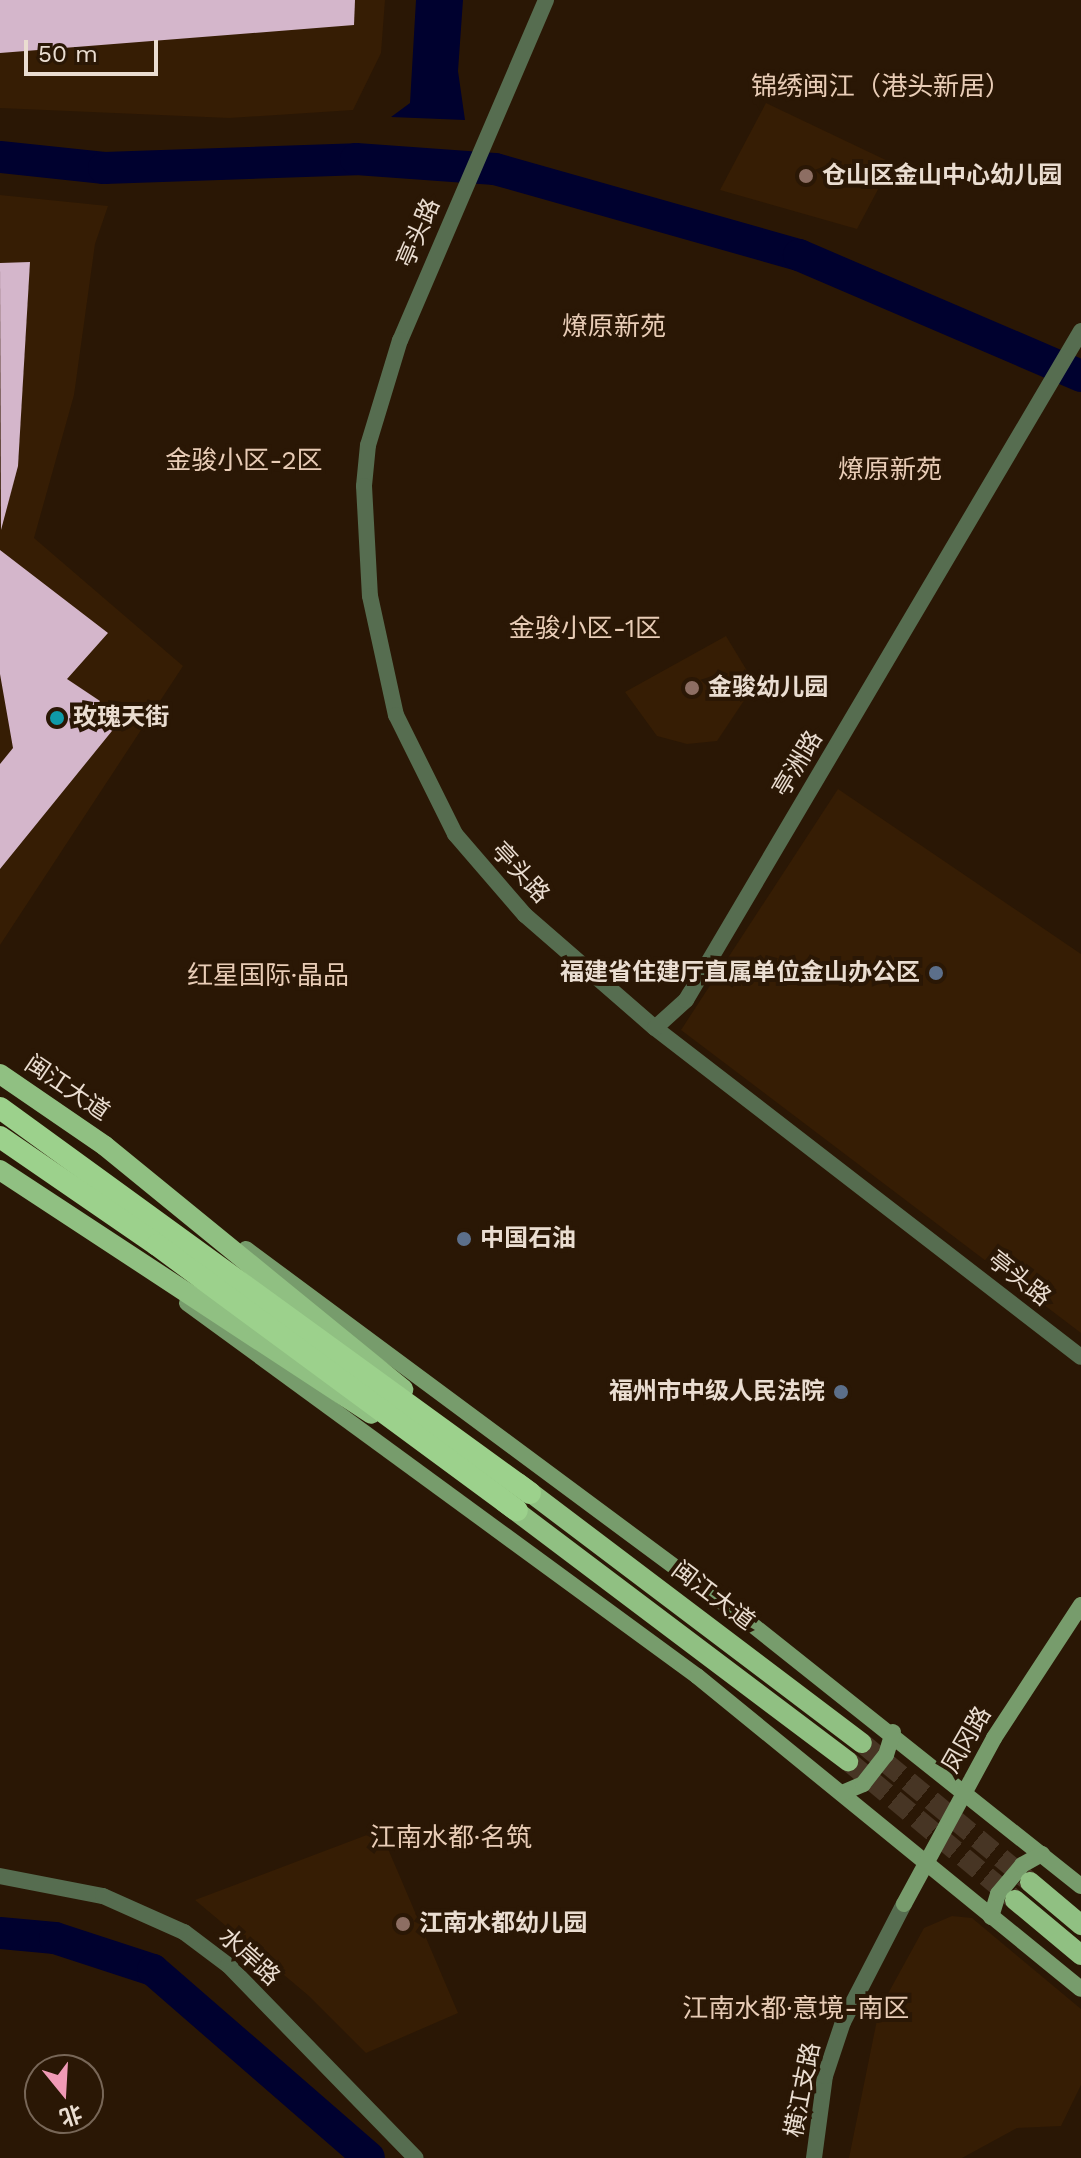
<!DOCTYPE html>
<meta charset="utf-8">
<style>
body{margin:0}
#map{position:relative;width:1081px;height:2158px;overflow:hidden;background:#2a1705;font-family:"Work Sans","Noto Sans SC",sans-serif}
div>[style]{position:absolute}
.built>*{inset:0;background:#361d04}
.water>*{inset:0;background:#00012f}
.river>*{height:32px;margin:-16px;padding:0 16px;transform-origin:16px;border-radius:16px;background:#00012f}
.building>*{inset:0;background:#d4b6cb}
.primary-tunnel>*{height:20px;margin-top:-10px;transform-origin:0;background:repeating-linear-gradient(90deg,#473524 0 20px,transparent 0 30px)}
.tertiary>*{height:16px;margin:-8px;padding:0 8px;transform-origin:8px;border-radius:8px;background:#566d50}
.secondary>*{height:16px;margin:-8px;padding:0 8px;transform-origin:8px;border-radius:8px;background:#779c6c}
.primary>*{height:20px;margin:-10px;padding:0 10px;transform-origin:10px;border-radius:10px;background:#90c082}
.trunk>*{height:22px;margin:-11px;padding:0 11px;transform-origin:11px;border-radius:11px;background:#9cd18c}
.dots>*{width:22px;height:22px;translate:-50% -50%;box-sizing:border-box;border:4px solid #2a1705;border-radius:50%}
span{translate:-50% -50%;white-space:nowrap;text-align:center;line-height:1.15;-webkit-text-stroke:8px #2a1705;paint-order:stroke}
.poi-label{font-size:24px;color:#eaddd1;font-weight:700}
.left{translate:0 -50%;text-align:left}
.right{translate:-100% -50%;text-align:right}
.street-label{font-size:24px;color:#eaddd1}
.neighbourhood-label{font-size:26px;color:#e8ccb6}
.north{position:absolute;left:24px;top:2054px;width:80px;height:80px;box-sizing:border-box;background:#2a1705;border:2px solid #776657;border-radius:50%;rotate:162deg;font-size:22px;font-weight:700;line-height:32px;text-align:center;color:#eaddd1}
.north::after{content:'';display:block;margin:auto;width:28px;height:36px;background:#f09ab6;clip-path:polygon(50% 0,100% 100%,50% 72%,0 100%)}
.scale{position:absolute;left:24px;top:40px;width:134px;height:36px;box-sizing:border-box;border:4px solid #eaddd1;border-top:0;padding-left:10px;font-size:24px;line-height:28px;white-space:nowrap;color:#eaddd1;-webkit-text-stroke:6px #2a1705;paint-order:stroke}
</style>
<div id="map">
<div class="built">
<i style="clip-path:polygon(0 0,385px 0,381px 53px,353px 110px,229px 118px,0 108px)"></i>
<i style="clip-path:polygon(766px 103px,892px 163px,857px 229px,720px 190px)"></i>
<i style="clip-path:polygon(0 195px,108px 206px,95px 244px,74px 395px,34px 538px,183px 666px,0 945px)"></i>
<i style="clip-path:polygon(726px 636px,755px 684px,717px 741px,687px 744px,657px 736px,625px 692px)"></i>
<i style="clip-path:polygon(838px 789px,1081px 954px,1081px 1333px,681px 1030px)"></i>
<i style="clip-path:polygon(380px 1830px,458px 2013px,366px 2053px,309px 1996px,195px 1900px)"></i>
<i style="clip-path:polygon(952px 1916px,972px 1918px,1081px 2009px,1081px 2085px,1061px 2126px,1017px 2128px,962px 2158px,849px 2158px,879px 2010px,924px 1928px)"></i>
</div>
<div class="water">
<i style="clip-path:polygon(416px 0,463px 0,458px 71px,465px 120px,391px 117px,410px 103px)"></i>
</div>
<div class="river">
<i style="left:0;top:157px;width:105px;rotate:6deg"></i>
<i style="left:104px;top:168px;width:252px;rotate:-2deg"></i>
<i style="left:356px;top:159px;width:139px;rotate:4.1deg"></i>
<i style="left:495px;top:169px;width:316px;rotate:15.8deg"></i>
<i style="left:799px;top:255px;width:307px;rotate:23.2deg"></i>
<i style="left:0;top:1933px;width:55px;rotate:5.2deg"></i>
<i style="left:55px;top:1938px;width:103px;rotate:18.1deg"></i>
<i style="left:153px;top:1970px;width:286px;rotate:41deg"></i>
</div>
<div class="building">
<i style="clip-path:polygon(0 0,355px 0,354px 25px,0 53px)"></i>
<i style="clip-path:polygon(30px 262px,18px 466px,1px 530px,0 263px)"></i>
<i style="clip-path:polygon(0 550px,108px 633px,67px 679px,100px 701px,94px 709px,116px 726px,0 869px,0 764px,13px 748px,0 674px)"></i>
</div>
<div class="primary-tunnel">
<i style="left:862px;top:1743px;width:218px;rotate:39.6deg"></i>
<i style="left:848px;top:1761px;width:217px;rotate:39.8deg"></i>
</div>
<div class="tertiary">
<i style="left:546px;top:0;width:370px;rotate:113.2deg"></i>
<i style="left:400px;top:340px;width:110px;rotate:106.9deg"></i>
<i style="left:368px;top:445px;width:41px;rotate:95.6deg"></i>
<i style="left:364px;top:486px;width:110px;rotate:86.9deg"></i>
<i style="left:370px;top:596px;width:122px;rotate:77.7deg"></i>
<i style="left:396px;top:715px;width:133px;rotate:63.6deg"></i>
<i style="left:455px;top:834px;width:107px;rotate:49.2deg"></i>
<i style="left:525px;top:915px;width:172px;rotate:41deg"></i>
<i style="left:655px;top:1028px;width:538px;rotate:37.68deg"></i>
<i style="left:655px;top:1028px;width:42px;rotate:-42.1deg"></i>
<i style="left:686px;top:1000px;width:777px;rotate:-59.44deg"></i>
<i style="left:0;top:1876px;width:105px;rotate:11deg"></i>
<i style="left:103px;top:1896px;width:89px;rotate:24deg"></i>
<i style="left:184px;top:1932px;width:55px;rotate:36.9deg"></i>
<i style="left:228px;top:1965px;width:269px;rotate:45.8deg"></i>
<i style="left:814px;top:2158px;width:83px;rotate:-82.4deg"></i>
<i style="left:825px;top:2076px;width:57px;rotate:-71.6deg"></i>
<i style="left:843px;top:2022px;width:133px;rotate:-62.7deg"></i>
</div>
<div class="secondary">
<i style="left:246px;top:1249px;width:621px;rotate:36.56deg"></i>
<i style="left:745px;top:1619px;width:429px;rotate:38.5deg"></i>
<i style="left:187px;top:1303px;width:632px;rotate:36.18deg"></i>
<i style="left:697px;top:1676px;width:495px;rotate:39.2deg"></i>
<i style="left:842px;top:1793px;width:23px;rotate:-23deg"></i>
<i style="left:863px;top:1784px;width:37px;rotate:-52deg"></i>
<i style="left:886px;top:1755px;width:24px;rotate:-73deg"></i>
<i style="left:904px;top:1904px;width:189px;rotate:-61.5deg"></i>
<i style="left:994px;top:1738px;width:159px;rotate:-56.8deg"></i>
<i style="left:991px;top:1917px;width:24px;rotate:-73deg"></i>
<i style="left:998px;top:1894px;width:38px;rotate:-50deg"></i>
<i style="left:1022px;top:1865px;width:23px;rotate:-29deg"></i>
</div>
<div class="primary">
<i style="left:0;top:1074px;width:127px;rotate:34.4deg"></i>
<i style="left:105px;top:1146px;width:385px;rotate:39.2deg"></i>
<i style="left:0;top:1170px;width:444px;rotate:33.3deg"></i>
<i style="left:518px;top:1483px;width:431px;rotate:37.1deg"></i>
<i style="left:504px;top:1502px;width:431px;rotate:37deg"></i>
<i style="left:1030px;top:1882px;width:67px;rotate:40.1deg"></i>
<i style="left:1015px;top:1900px;width:86px;rotate:39.8deg"></i>
</div>
<div class="trunk">
<i style="left:0;top:1108px;width:655px;rotate:36deg"></i>
<i style="left:0;top:1137px;width:191px;rotate:34.5deg"></i>
<i style="left:157px;top:1245px;width:447px;rotate:36.4deg"></i>
</div>
<div class="dots">
<i style="left:806px;top:176px;background:#8d6e63"></i>
<i style="left:692px;top:688px;background:#8d6e63"></i>
<i style="left:57px;top:718px;background:#0f9aa8"></i>
<i style="left:936px;top:973px;background:#5c6f8a"></i>
<i style="left:464px;top:1239px;background:#5c6f8a"></i>
<i style="left:841px;top:1392px;background:#5c6f8a"></i>
<i style="left:403px;top:1924px;background:#8d6e63"></i>
</div>
<div class="poi-label">
<span class="left" style="left:822px;top:176px">仓山区金山中心幼儿园</span>
<span class="left" style="left:708px;top:688px">金骏幼儿园</span>
<span class="left" style="left:73px;top:718px">玫瑰天街</span>
<span class="right" style="left:920px;top:973px">福建省住建厅直属单位金山办公区</span>
<span class="left" style="left:480px;top:1239px">中国石油</span>
<span class="right" style="left:825px;top:1392px">福州市中级人民法院</span>
<span class="left" style="left:419px;top:1924px">江南水都幼儿园</span>
</div>
<div class="street-label">
<span style="left:419px;top:233px;rotate:-67deg">亭头路</span>
<span style="left:798px;top:764px;rotate:-59deg">亭洲路</span>
<span style="left:520px;top:873px;rotate:47deg">亭头路</span>
<span style="left:67px;top:1088px;rotate:34deg">闽江大道</span>
<span style="left:1019px;top:1279px;rotate:38deg">亭头路</span>
<span style="left:713px;top:1596px;rotate:37deg">闽江大道</span>
<span style="left:967px;top:1740px;rotate:-60deg">凤冈路</span>
<span style="left:249px;top:1957px;rotate:42deg">水岸路</span>
<span style="left:803px;top:2090px;rotate:-79deg">横江支路</span>
</div>
<div class="neighbourhood-label">
<span style="left:881px;top:87px">锦绣闽江（港头新居）</span>
<span style="left:614px;top:327px">燎原新苑</span>
<span style="left:244px;top:461px">金骏小区-2区</span>
<span style="left:890px;top:470px">燎原新苑</span>
<span style="left:585px;top:629px">金骏小区-1区</span>
<span style="left:268px;top:976px">红星国际·晶品</span>
<span style="left:451px;top:1838px">江南水都·名筑</span>
<span style="left:796px;top:2009px">江南水都·意境-南区</span>
</div>
<div class="north">北</div>
<div class="scale">50 m</div>
</div>
